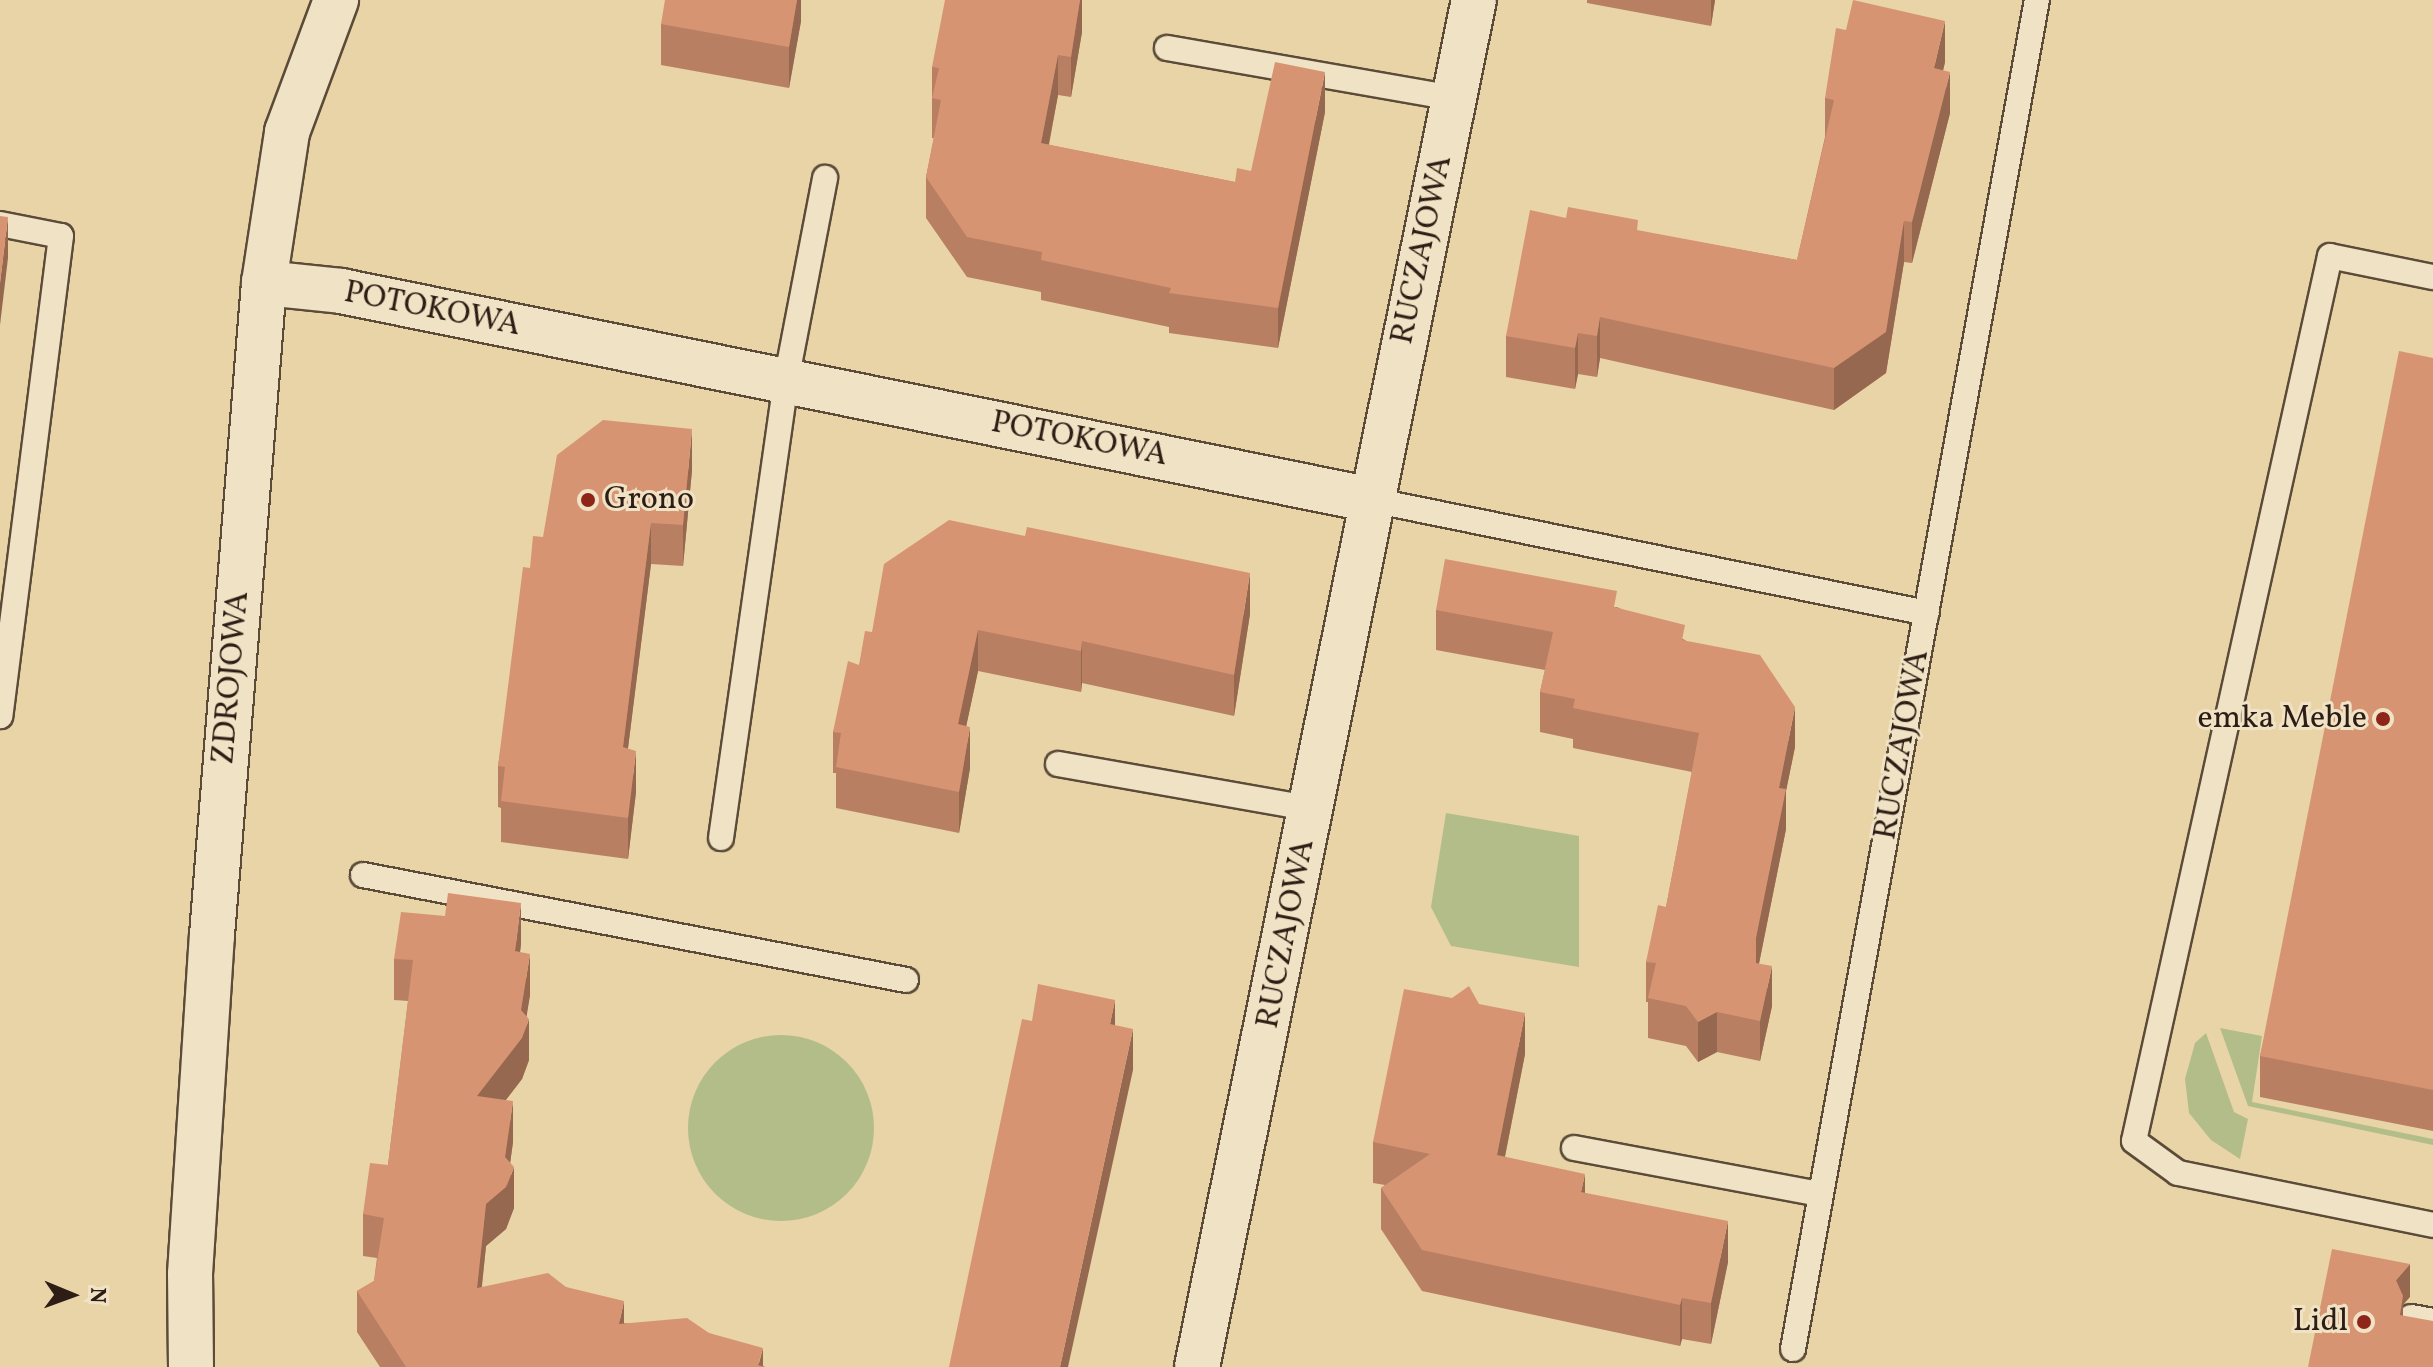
<!DOCTYPE html>
<style>
body{margin:0}
#map{position:relative;width:2433px;height:1367px;overflow:hidden;background:#e8d4a6;font-family:Vollkorn,serif}
div>[style]{position:absolute}
.green>*{inset:0;background:#b3bd89}
.round{border-radius:50%}
.roads{filter:drop-shadow(2px 0 #5c4b39) drop-shadow(-2px 0 #5c4b39) drop-shadow(0 2px #5c4b39) drop-shadow(0 -2px #5c4b39)}
.service>*{height:24px;margin:-12px;padding:0 12px;transform-origin:12px;border-radius:12px;background:#f0e3c5}
.minor>*{height:44px;margin:-22px;padding:0 22px;transform-origin:22px;border-radius:22px;background:#f0e3c5}
.tertiary>*{height:44px;margin:-22px;padding:0 22px;transform-origin:22px;border-radius:22px;background:#f0e3c5}
.wall>*{inset:0;background:#b97f63}
.shaded-wall>*{inset:0;background:#966850}
.building>*{inset:0;background:#d79473}
.dots>*{width:22px;height:22px;translate:-50% -50%;box-sizing:border-box;border:4px solid #f0e3c5;border-radius:50%}
span{translate:-50% -50%;white-space:nowrap;text-align:center;line-height:1.15;-webkit-text-stroke:6px #f0e3c5;paint-order:stroke}
.street-label{font-size:32px;color:#2d1d15}
.poi-label{font-size:32px;color:#2d1d15}
.left{translate:0 -50%;text-align:left}
.right{translate:-100% -50%;text-align:right}
.north{position:absolute;left:32px;top:1255px;width:80px;height:80px;-webkit-text-stroke:6px #f0e3c5;paint-order:stroke;rotate:91deg;font-size:22px;font-weight:700;line-height:32px;text-align:center;color:#2d1d15}
.north::after{content:'';display:block;margin:auto;width:28px;height:36px;background:#2d1d15;clip-path:polygon(50% 0,100% 100%,50% 72%,0 100%)}
</style>
<div id="map">
<div class="green">
<i style="clip-path:polygon(1446px 813px,1579px 836px,1579px 967px,1451px 946px,1431px 907px)"></i>
<i style="clip-path:polygon(2220px 1028px,2262px 1036px,2252px 1102px,2433px 1139px,2433px 1145px,2248px 1106px)"></i>
<i style="clip-path:polygon(2206px 1033px,2234px 1112px,2248px 1119px,2240px 1159px,2211px 1140px,2189px 1113px,2185px 1079px,2195px 1043px)"></i>
<i class="round" style="left:688px;top:1035px;width:186px;height:186px"></i>
</div>
<div class="roads">
<div class="service">
<i style="left:1167px;top:48px;width:291px;rotate:9.9deg"></i>
<i style="left:0;top:224px;width:62px;rotate:11.1deg"></i>
<i style="left:61px;top:236px;width:484px;rotate:97.2deg"></i>
<i style="left:2433px;top:277px;width:105px;rotate:-168.5deg"></i>
<i style="left:2330px;top:256px;width:906px;rotate:102.49deg"></i>
<i style="left:2134px;top:1141px;width:54px;rotate:36deg"></i>
<i style="left:2178px;top:1173px;width:260px;rotate:11.5deg"></i>
<i style="left:1372px;top:500px;width:566px;rotate:11.51deg"></i>
<i style="left:1058px;top:764px;width:258px;rotate:10deg"></i>
<i style="left:721px;top:838px;width:462px;rotate:-81.9deg"></i>
<i style="left:786px;top:381px;width:207px;rotate:-79.1deg"></i>
<i style="left:363px;top:875px;width:553px;rotate:10.94deg"></i>
<i style="left:1574px;top:1148px;width:250px;rotate:10.6deg"></i>
<i style="left:2411px;top:1317px;width:22px;rotate:10deg"></i>
<i style="left:1793px;top:1349px;width:1371px;rotate:-79.75deg"></i>
</div>
<div class="minor">
<i style="left:264px;top:283px;width:77px;rotate:5.9deg"></i>
<i style="left:341px;top:291px;width:1052px;rotate:11.46deg"></i>
<i style="left:1197px;top:1367px;width:1395px;rotate:-78.55deg"></i>
</div>
<div class="tertiary">
<i style="left:191px;top:1367px;width:93px;rotate:-90.6deg"></i>
<i style="left:190px;top:1274px;width:340px;rotate:-86.3deg"></i>
<i style="left:212px;top:935px;width:654px;rotate:-85.44deg"></i>
<i style="left:264px;top:283px;width:153px;rotate:-81.3deg"></i>
<i style="left:287px;top:132px;width:141px;rotate:-69.6deg"></i>
</div>
</div>
<div class="wall">
<i style="clip-path:polygon(801px 0,801px 21px,789px 88px,661px 65px,661px 24px)"></i>
<i style="clip-path:polygon(1082px 0,1082px 32px,1071px 97px,1058px 95px,1049px 145px,1235px 182px,1251px 171px,1325px 112px,1278px 348px,1169px 333px,1169px 327px,1041px 300px,1041px 292px,967px 277px,926px 218px,926px 177px,934px 138px,932px 138px,932px 67px)"></i>
<i style="clip-path:polygon(1587px 0,1715px 0,1711px 26px,1587px 3px)"></i>
<i style="clip-path:polygon(1945px 62px,1943px 70px,1950px 113px,1912px 263px,1904px 262px,1886px 373px,1834px 410px,1600px 358px,1597px 377px,1578px 374px,1575px 389px,1506px 377px,1506px 336px,1566px 218px,1797px 260px,1825px 137px,1825px 98px)"></i>
<i style="clip-path:polygon(2433px 358px,2433px 1131px,2260px 1097px,2260px 1056px)"></i>
<i style="clip-path:polygon(692px 470px,683px 566px,651px 564px,628px 748px,636px 792px,628px 859px,501px 842px,501px 808px,498px 807px,498px 766px,530px 568px)"></i>
<i style="clip-path:polygon(1617px 607px,1685px 640px,1795px 747px,1786px 791px,1786px 829px,1759px 964px,1772px 1006px,1760px 1061px,1717px 1052px,1698px 1062px,1686px 1046px,1648px 1038px,1648px 1002px,1646px 1002px,1646px 962px,1666px 907px,1692px 772px,1573px 748px,1573px 739px,1540px 732px,1540px 692px,1545px 670px,1436px 650px,1436px 610px)"></i>
<i style="clip-path:polygon(1250px 614px,1234px 716px,1082px 683px,1081px 692px,978px 671px,966px 726px,970px 768px,959px 833px,836px 808px,836px 773px,833px 773px,833px 732px,872px 632px)"></i>
<i style="clip-path:polygon(521px 944px,520px 952px,530px 995px,526px 1016px,529px 1060px,522px 1079px,506px 1100px,513px 1142px,510px 1163px,514px 1208px,506px 1229px,486px 1246px,482px 1287px,566px 1287px,624px 1323px,709px 1333px,765px 1367px,380px 1367px,357px 1332px,357px 1291px,374px 1281px,377px 1258px,363px 1256px,363px 1214px,388px 1165px,408px 1001px,394px 1000px,394px 959px)"></i>
<i style="clip-path:polygon(1479px 1004px,1525px 1054px,1505px 1157px,1585px 1193px,1728px 1262px,1711px 1344px,1682px 1339px,1680px 1346px,1422px 1291px,1381px 1229px,1381px 1188px,1385px 1185px,1373px 1183px,1373px 1142px)"></i>
</div>
<div class="shaded-wall">
<i style="clip-path:polygon(797px 0,801px 0,801px 21px,789px 88px,789px 47px)"></i>
<i style="clip-path:polygon(1080px 0,1082px 0,1082px 32px,1071px 97px,1071px 57px)"></i>
<i style="clip-path:polygon(1711px 0,1715px 0,1711px 26px)"></i>
<i style="clip-path:polygon(1945px 21px,1945px 62px,1934px 110px,1934px 68px)"></i>
<i style="clip-path:polygon(1058px 55px,1058px 95px,1041px 184px,1041px 143px)"></i>
<i style="clip-path:polygon(1325px 72px,1325px 112px,1278px 348px,1278px 308px)"></i>
<i style="clip-path:polygon(1950px 72px,1950px 113px,1912px 263px,1912px 222px)"></i>
<i style="clip-path:polygon(8px 217px,8px 258px,0 325px,0 283px)"></i>
<i style="clip-path:polygon(1904px 221px,1904px 262px,1886px 373px,1834px 410px,1834px 368px)"></i>
<i style="clip-path:polygon(1600px 317px,1600px 358px,1597px 377px,1597px 336px)"></i>
<i style="clip-path:polygon(1578px 333px,1578px 374px,1575px 389px,1575px 348px)"></i>
<i style="clip-path:polygon(692px 429px,692px 470px,683px 566px,683px 525px)"></i>
<i style="clip-path:polygon(651px 523px,651px 564px,623px 788px,623px 747px)"></i>
<i style="clip-path:polygon(1250px 573px,1250px 614px,1234px 716px,1234px 675px)"></i>
<i style="clip-path:polygon(978px 630px,978px 671px,958px 765px,958px 724px)"></i>
<i style="clip-path:polygon(1082px 641px,1082px 683px,1081px 692px,1081px 651px)"></i>
<i style="clip-path:polygon(1795px 707px,1795px 747px,1786px 791px,1786px 829px,1756px 978px,1756px 938px,1779px 788px)"></i>
<i style="clip-path:polygon(970px 727px,970px 768px,959px 833px,959px 792px)"></i>
<i style="clip-path:polygon(636px 751px,636px 792px,628px 859px,628px 818px)"></i>
<i style="clip-path:polygon(521px 903px,521px 944px,515px 992px,515px 951px)"></i>
<i style="clip-path:polygon(530px 954px,530px 995px,524px 1033px,529px 1019px,529px 1060px,522px 1079px,477px 1137px,477px 1096px,521px 1010px)"></i>
<i style="clip-path:polygon(1772px 966px,1772px 1006px,1760px 1061px,1760px 1021px)"></i>
<i style="clip-path:polygon(1115px 1000px,1115px 1041px,1110px 1024px)"></i>
<i style="clip-path:polygon(1717px 1012px,1717px 1052px,1698px 1062px,1698px 1022px)"></i>
<i style="clip-path:polygon(1525px 1013px,1525px 1054px,1497px 1196px,1497px 1155px)"></i>
<i style="clip-path:polygon(1133px 1029px,1133px 1070px,1068px 1367px,1060px 1367px)"></i>
<i style="clip-path:polygon(513px 1101px,513px 1142px,507px 1186px,514px 1167px,514px 1208px,506px 1229px,486px 1246px,477px 1329px,477px 1288px,486px 1204px,505px 1157px)"></i>
<i style="clip-path:polygon(1585px 1174px,1585px 1215px,1581px 1192px)"></i>
<i style="clip-path:polygon(1728px 1221px,1728px 1262px,1711px 1344px,1711px 1303px)"></i>
<i style="clip-path:polygon(2410px 1264px,2410px 1297px,2403px 1305px,2403px 1330px,2400px 1348px,2396px 1280px)"></i>
<i style="clip-path:polygon(1682px 1298px,1682px 1339px,1680px 1346px,1680px 1305px)"></i>
<i style="clip-path:polygon(624px 1301px,624px 1342px,619px 1324px)"></i>
<i style="clip-path:polygon(763px 1348px,763px 1367px,758px 1367px)"></i>
</div>
<div class="building">
<i style="clip-path:polygon(665px 0,797px 0,789px 47px,661px 24px)"></i>
<i style="clip-path:polygon(945px 0,1080px 0,1071px 57px,1058px 55px,1041px 143px,1235px 182px,1237px 168px,1251px 171px,1275px 62px,1325px 72px,1278px 308px,1169px 293px,1171px 288px,1041px 260px,1042px 252px,967px 237px,926px 177px,941px 100px,932px 98px,939px 68px,932px 67px)"></i>
<i style="clip-path:polygon(1853px 0,1945px 21px,1934px 68px,1950px 72px,1912px 222px,1904px 221px,1886px 332px,1834px 368px,1600px 317px,1597px 336px,1578px 333px,1575px 348px,1506px 336px,1530px 210px,1566px 218px,1568px 207px,1638px 220px,1637px 230px,1797px 260px,1834px 100px,1825px 98px,1836px 28px,1846px 30px)"></i>
<i style="clip-path:polygon(0 216px,8px 217px,0 283px)"></i>
<i style="clip-path:polygon(2399px 351px,2433px 358px,2433px 1090px,2260px 1056px)"></i>
<i style="clip-path:polygon(603px 420px,692px 429px,683px 525px,651px 523px,623px 747px,636px 751px,628px 818px,501px 801px,505px 767px,498px 766px,523px 567px,530px 568px,533px 536px,543px 537px,557px 455px)"></i>
<i style="clip-path:polygon(949px 520px,1025px 536px,1027px 527px,1250px 573px,1234px 675px,1082px 641px,1081px 651px,978px 630px,958px 724px,970px 727px,959px 792px,836px 767px,841px 733px,833px 732px,848px 661px,859px 665px,865px 631px,872px 632px,884px 564px)"></i>
<i style="clip-path:polygon(1445px 559px,1617px 591px,1614px 607px,1685px 625px,1682px 640px,1760px 655px,1795px 707px,1779px 788px,1786px 789px,1756px 938px,1756px 963px,1772px 966px,1760px 1021px,1717px 1012px,1698px 1022px,1686px 1006px,1648px 998px,1656px 963px,1646px 962px,1658px 905px,1666px 907px,1699px 733px,1573px 708px,1575px 699px,1540px 692px,1553px 632px,1436px 610px)"></i>
<i style="clip-path:polygon(448px 893px,521px 903px,515px 951px,530px 954px,521px 1010px,529px 1019px,522px 1038px,477px 1096px,513px 1101px,505px 1157px,514px 1167px,506px 1187px,486px 1204px,477px 1288px,548px 1273px,566px 1287px,624px 1301px,619px 1324px,687px 1318px,709px 1333px,763px 1348px,758px 1365px,765px 1367px,406px 1367px,357px 1291px,374px 1281px,384px 1218px,363px 1214px,370px 1163px,388px 1165px,413px 960px,394px 959px,401px 912px,445px 916px)"></i>
<i style="clip-path:polygon(1038px 984px,1115px 1000px,1110px 1024px,1133px 1029px,1060px 1367px,949px 1367px,1022px 1019px,1032px 1021px)"></i>
<i style="clip-path:polygon(1469px 986px,1479px 1004px,1525px 1013px,1497px 1155px,1585px 1174px,1581px 1192px,1728px 1221px,1711px 1303px,1682px 1298px,1680px 1305px,1422px 1250px,1381px 1188px,1430px 1154px,1373px 1142px,1404px 989px,1452px 998px)"></i>
<i style="clip-path:polygon(2332px 1249px,2410px 1264px,2396px 1280px,2403px 1296px,2400px 1315px,2433px 1321px,2433px 1367px,2308px 1367px)"></i>
</div>
<div class="dots">
<i style="left:588px;top:500px;background:#8f2418"></i>
<i style="left:2383px;top:719px;background:#8f2418"></i>
<i style="left:2364px;top:1322px;background:#8f2418"></i>
</div>
<div class="street-label">
<span style="left:1423px;top:250px;rotate:-78deg">RUCZAJOWA</span>
<span style="left:432px;top:310px;rotate:11deg">POTOKOWA</span>
<span style="left:1079px;top:440px;rotate:11deg">POTOKOWA</span>
<span style="left:232px;top:678px;rotate:-85deg">ZDROJOWA</span>
<span style="left:1903px;top:745px;rotate:-80deg">RUCZAJOWA</span>
<span style="left:1287px;top:934px;rotate:-79deg">RUCZAJOWA</span>
</div>
<div class="poi-label">
<span class="left" style="left:604px;top:500px">Grono</span>
<span class="right" style="left:2367px;top:719px">emka Meble</span>
<span class="right" style="left:2348px;top:1322px">Lidl</span>
</div>
<div class="north">N</div>
</div>
